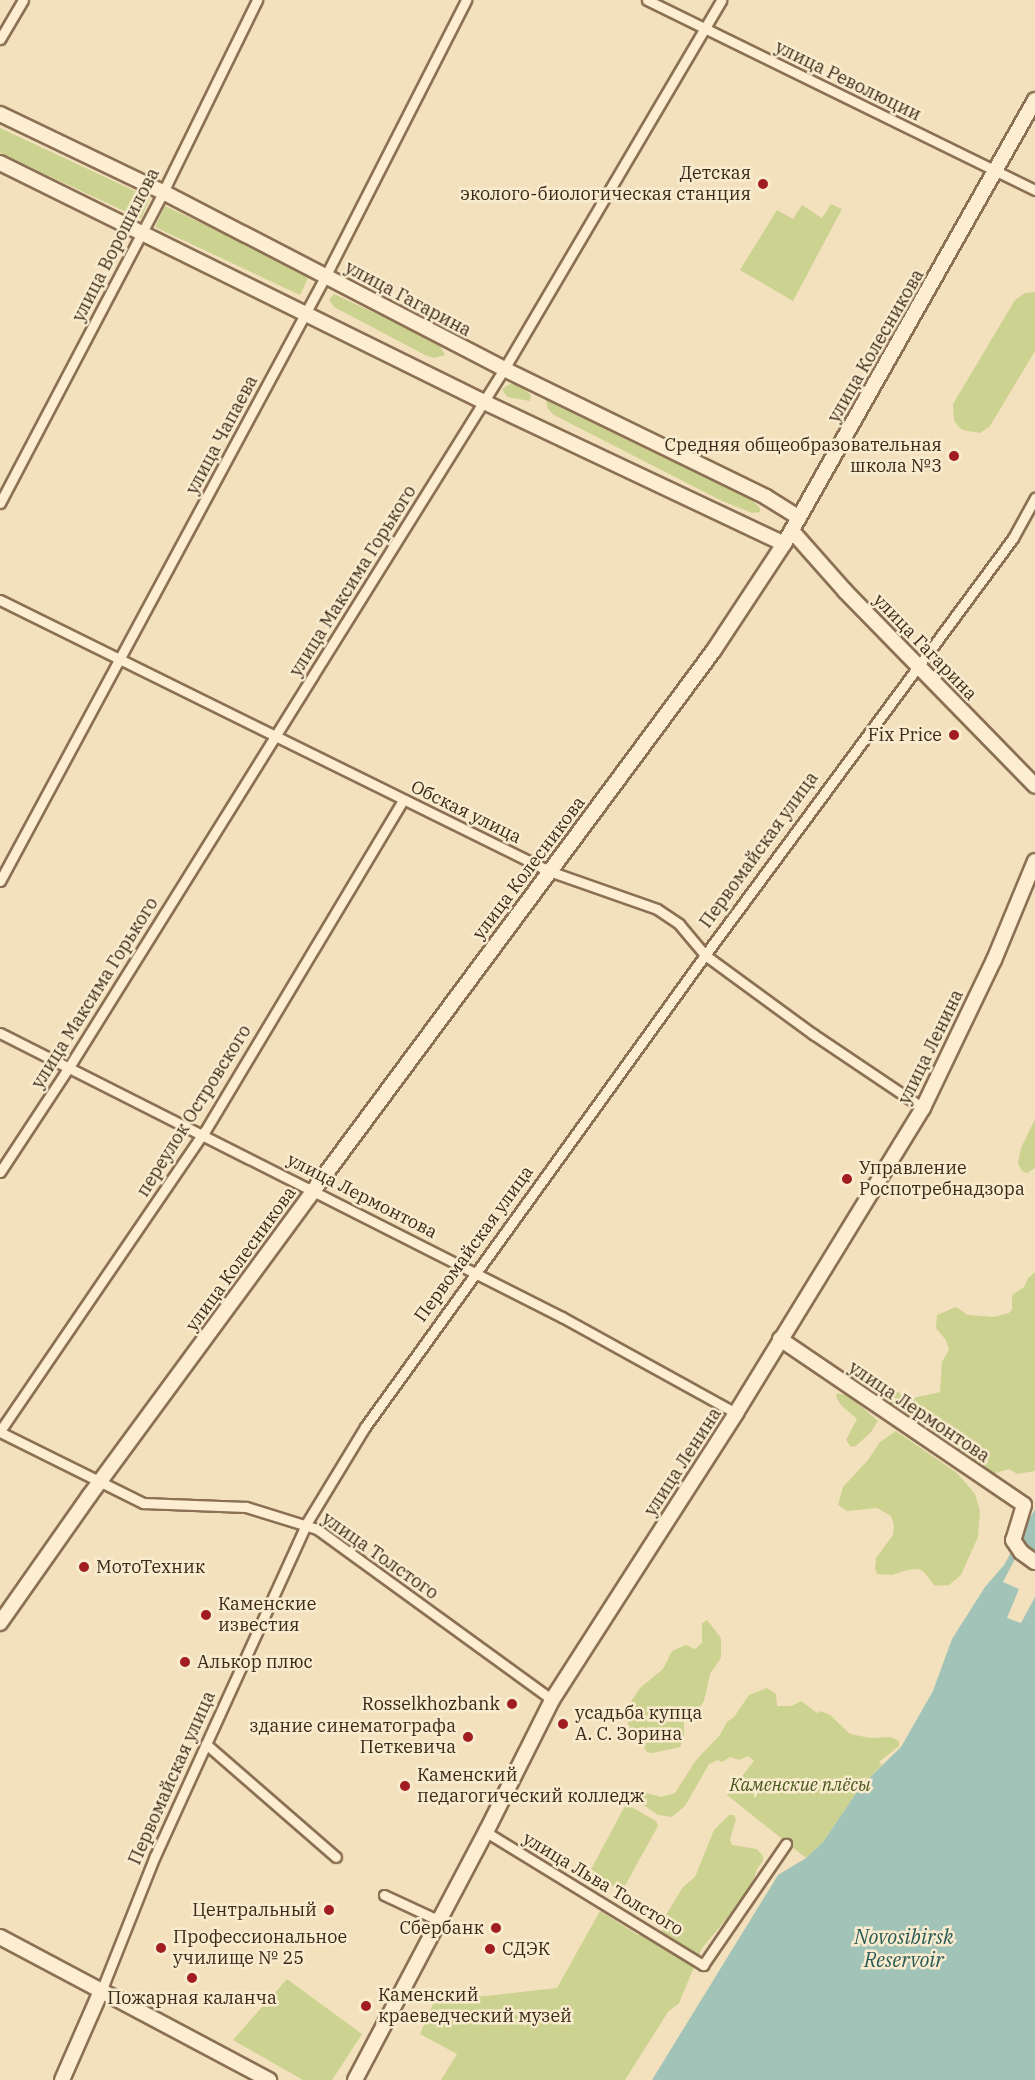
<!DOCTYPE html>
<meta charset="utf-8">
<style>
body{margin:0}
#map{position:relative;width:1035px;height:2080px;overflow:hidden;background:#f3e1bd;font-family:"IBM Plex Serif",serif}
div>[style]{position:absolute}
.green>*{inset:0;background:#ccd290}
.water>*{inset:0;background:#a1c3b8}
.pier>*{inset:0;background:#f3e1bd}
.roads{filter:drop-shadow(2px 0 #8c7054) drop-shadow(-2px 0 #8c7054) drop-shadow(0 2px #8c7054) drop-shadow(0 -2px #8c7054)}
.street>*{height:9px;margin:-4.5px;padding:0 4.5px;transform-origin:4.5px;border-radius:4.5px;background:#fdeed1}
.secondary>*{height:14px;margin:-7px;padding:0 7px;transform-origin:7px;border-radius:7px;background:#fdeed1}
.dots>*{width:16px;height:16px;translate:-50% -50%;box-sizing:border-box;border:3px solid #f9ebcd;border-radius:50%}
span{translate:-50% -50%;white-space:nowrap;text-align:center;line-height:1.15;-webkit-text-stroke:5px #f9ebcd;paint-order:stroke}
.street-label{font-size:18px;color:#3a291a}
.poi-label{font-size:18px;color:#3a291a}
.right{translate:-100% -50%;text-align:right}
.left{translate:0 -50%;text-align:left}
.park-label{font-size:18px;color:#4c591f;font-style:italic}
.water-label{font-size:20px;color:#285b57;font-style:italic}
</style>
<div id="map">
<div class="green">
<i style="clip-path:polygon(0 128px,150px 198px,141px 219px,0 153px)"></i>
<i style="clip-path:polygon(831px 204px,842px 209px,793px 301px,740px 270px,777px 210px,793px 219px,802px 205px,822px 218px)"></i>
<i style="clip-path:polygon(165px 206px,310px 274px,300px 295px,155px 227px)"></i>
<i style="clip-path:polygon(1035px 292px,1035px 351px,990px 426px,980px 433px,962px 430px,954px 421px,953px 404px,1015px 300px,1025px 293px)"></i>
<i style="clip-path:polygon(334px 294px,422px 335px,440px 346px,445px 355px,435px 358px,427px 356px,334px 307px,329px 300px)"></i>
<i style="clip-path:polygon(510px 384px,518px 384px,531px 395px,530px 401px,507px 397px,502px 389px)"></i>
<i style="clip-path:polygon(546px 400px,752px 500px,760px 508px,760px 512px,752px 513px,720px 500px,554px 415px,548px 409px)"></i>
<i style="clip-path:polygon(1035px 1119px,1035px 1168px,1027px 1173px,1022px 1171px,1018px 1163px,1021px 1148px)"></i>
<i style="clip-path:polygon(1035px 1272px,1035px 1471px,1017px 1474px,1009px 1469px,993px 1474px,983px 1471px,962px 1455px,925px 1435px,910px 1419px,849px 1378px,848px 1369px,865px 1379px,913px 1398px,940px 1392px,942px 1362px,949px 1350px,946px 1340px,936px 1328px,937px 1315px,956px 1307px,968px 1315px,994px 1317px,1009px 1313px,1012px 1309px,1012px 1295px,1024px 1287px,1028px 1278px)"></i>
<i style="clip-path:polygon(837px 1393px,849px 1396px,878px 1421px,871px 1432px,856px 1446px,851px 1447px,846px 1440px,857px 1419px,841px 1405px,836px 1397px)"></i>
<i style="clip-path:polygon(896px 1431px,957px 1473px,975px 1494px,980px 1511px,978px 1537px,961px 1575px,949px 1585px,935px 1586px,923px 1571px,918px 1569px,907px 1570px,892px 1575px,877px 1574px,875px 1569px,876px 1558px,893px 1535px,894px 1525px,891px 1516px,877px 1508px,847px 1511px,838px 1505px,843px 1487px,868px 1460px,880px 1442px)"></i>
<i style="clip-path:polygon(707px 1620px,721px 1638px,721px 1658px,710px 1674px,704px 1701px,693px 1716px,684px 1721px,684px 1737px,680px 1747px,653px 1753px,647px 1752px,628px 1724px,626px 1709px,640px 1688px,663px 1669px,672px 1651px,686px 1645px,695px 1649px,702px 1643px,702px 1623px)"></i>
<i style="clip-path:polygon(767px 1688px,776px 1694px,777px 1706px,792px 1706px,801px 1701px,817px 1713px,821px 1711px,830px 1715px,850px 1734px,870px 1738px,891px 1737px,899px 1741px,899px 1746px,879px 1762px,882px 1765px,861px 1786px,823px 1842px,806px 1858px,727px 1795px,754px 1761px,748px 1756px,739px 1760px,730px 1757px,722px 1762px,718px 1760px,709px 1764px,685px 1806px,672px 1817px,658px 1815px,642px 1804px,626px 1799px,627px 1794px,636px 1790px,661px 1797px,675px 1793px,696px 1760px,720px 1735px,727px 1722px,734px 1717px,749px 1695px)"></i>
<i style="clip-path:polygon(628px 1805px,656px 1821px,658px 1826px,622px 1891px,589px 1873px,625px 1806px)"></i>
<i style="clip-path:polygon(729px 1815px,734px 1815px,736px 1819px,730px 1840px,732px 1845px,757px 1849px,763px 1856px,763px 1861px,757px 1869px,750px 1891px,702px 1948px,679px 2003px,668px 2012px,625px 2080px,441px 2080px,457px 2054px,420px 2034px,434px 2002px,557px 1988px,600px 1911px,638px 1935px,661px 1933px,666px 1915px,683px 1887px,695px 1877px,714px 1830px)"></i>
<i style="clip-path:polygon(287px 1979px,362px 2034px,332px 2080px,303px 2080px,233px 2040px)"></i>
</div>
<div class="water">
<i style="clip-path:polygon(1035px 1509px,1035px 2080px,652px 2080px,778px 1875px,806px 1858px,823px 1842px,861px 1786px,901px 1747px,933px 1691px,952px 1639px,985px 1587px,1004px 1565px)"></i>
</div>
<div class="pier">
<i style="clip-path:polygon(1019px 1551px,1035px 1555px,1035px 1597px,1021px 1623px,1007px 1618px,1019px 1589px,1003px 1582px)"></i>
</div>
<div class="roads">
<div class="street">
<i style="left:647px;top:0;width:432px;rotate:26.1deg"></i>
<i style="left:0;top:39px;width:45px;rotate:-59.5deg"></i>
<i style="left:0;top:503px;width:351px;rotate:-62.3deg"></i>
<i style="left:163px;top:192px;width:214px;rotate:-63.9deg"></i>
<i style="left:0;top:600px;width:612px;rotate:26.27deg"></i>
<i style="left:549px;top:871px;width:114px;rotate:19.4deg"></i>
<i style="left:657px;top:909px;width:27px;rotate:34deg"></i>
<i style="left:679px;top:924px;width:40px;rotate:50deg"></i>
<i style="left:705px;top:955px;width:134px;rotate:36.2deg"></i>
<i style="left:813px;top:1034px;width:133px;rotate:33.9deg"></i>
<i style="left:0;top:881px;width:686px;rotate:-61.72deg"></i>
<i style="left:325px;top:277px;width:311px;rotate:-63deg"></i>
<i style="left:0;top:1033px;width:630px;rotate:26.81deg"></i>
<i style="left:562px;top:1317px;width:199px;rotate:28.9deg"></i>
<i style="left:0;top:1172px;width:126px;rotate:-56.7deg"></i>
<i style="left:69px;top:1067px;width:822px;rotate:-58.07deg"></i>
<i style="left:504px;top:369px;width:428px;rotate:-59.5deg"></i>
<i style="left:0;top:1431px;width:363px;rotate:-55.7deg"></i>
<i style="left:205px;top:1131px;width:386px;rotate:-59.1deg"></i>
<i style="left:0;top:1432px;width:160px;rotate:26.4deg"></i>
<i style="left:143px;top:1503px;width:103px;rotate:2.2deg"></i>
<i style="left:246px;top:1507px;width:74px;rotate:17.2deg"></i>
<i style="left:317px;top:1529px;width:291px;rotate:36deg"></i>
<i style="left:206px;top:1744px;width:172px;rotate:41deg"></i>
<i style="left:486px;top:1832px;width:255px;rotate:31.5deg"></i>
<i style="left:703px;top:1965px;width:147px;rotate:-55.6deg"></i>
<i style="left:384px;top:1895px;width:62px;rotate:24.9deg"></i>
<i style="left:102px;top:1989px;width:143px;rotate:-68.3deg"></i>
<i style="left:155px;top:1856px;width:365px;rotate:-65.5deg"></i>
<i style="left:306px;top:1524px;width:114px;rotate:-58.7deg"></i>
<i style="left:365px;top:1427px;width:582px;rotate:-54.23deg"></i>
<i style="left:705px;top:955px;width:518px;rotate:-53.55deg"></i>
<i style="left:1013px;top:538px;width:46px;rotate:-61.2deg"></i>
</div>
<div class="secondary">
<i style="left:0;top:114px;width:181px;rotate:25.6deg"></i>
<i style="left:163px;top:192px;width:384px;rotate:27.4deg"></i>
<i style="left:504px;top:369px;width:292px;rotate:26deg"></i>
<i style="left:766px;top:497px;width:39px;rotate:32deg"></i>
<i style="left:0;top:163px;width:540px;rotate:26.28deg"></i>
<i style="left:484px;top:402px;width:332px;rotate:25.3deg"></i>
<i style="left:792px;top:531px;width:80px;rotate:48.5deg"></i>
<i style="left:845px;top:591px;width:272px;rotate:45.7deg"></i>
<i style="left:780px;top:1339px;width:295px;rotate:34.2deg"></i>
<i style="left:1024px;top:1505px;width:37px;rotate:107deg"></i>
<i style="left:1013px;top:1540px;width:14px;rotate:56deg"></i>
<i style="left:1021px;top:1552px;width:17px;rotate:36deg"></i>
<i style="left:0;top:1623px;width:156px;rotate:-54.9deg"></i>
<i style="left:90px;top:1495px;width:377px;rotate:-53.7deg"></i>
<i style="left:313px;top:1191px;width:673px;rotate:-53.45deg"></i>
<i style="left:714px;top:650px;width:127px;rotate:-56.6deg"></i>
<i style="left:784px;top:544px;width:510px;rotate:-60.52deg"></i>
<i style="left:0;top:1937px;width:305px;rotate:28deg"></i>
<i style="left:62px;top:2080px;width:99px;rotate:-66.3deg"></i>
<i style="left:355px;top:2080px;width:283px;rotate:-62.2deg"></i>
<i style="left:487px;top:1830px;width:145px;rotate:-63.4deg"></i>
<i style="left:552px;top:1700px;width:341px;rotate:-57.3deg"></i>
<i style="left:736px;top:1413px;width:358px;rotate:-58.5deg"></i>
<i style="left:923px;top:1108px;width:164px;rotate:-64.4deg"></i>
<i style="left:994px;top:960px;width:107px;rotate:-67.5deg"></i>
</div>
</div>
<div class="dots">
<i style="left:763px;top:184px;background:#a21d22"></i>
<i style="left:954px;top:456px;background:#a21d22"></i>
<i style="left:954px;top:735px;background:#a21d22"></i>
<i style="left:847px;top:1179px;background:#a21d22"></i>
<i style="left:84px;top:1567px;background:#a21d22"></i>
<i style="left:206px;top:1615px;background:#a21d22"></i>
<i style="left:185px;top:1662px;background:#a21d22"></i>
<i style="left:512px;top:1704px;background:#a21d22"></i>
<i style="left:563px;top:1724px;background:#a21d22"></i>
<i style="left:468px;top:1737px;background:#a21d22"></i>
<i style="left:405px;top:1786px;background:#a21d22"></i>
<i style="left:329px;top:1910px;background:#a21d22"></i>
<i style="left:496px;top:1928px;background:#a21d22"></i>
<i style="left:161px;top:1948px;background:#a21d22"></i>
<i style="left:490px;top:1949px;background:#a21d22"></i>
<i style="left:192px;top:1978px;background:#a21d22"></i>
<i style="left:366px;top:2006px;background:#a21d22"></i>
</div>
<div class="street-label">
<span style="left:848px;top:81px;rotate:26deg">улица Революции</span>
<span style="left:116px;top:245px;rotate:-63deg">улица Ворошилова</span>
<span style="left:408px;top:299px;rotate:28deg">улица Гагарина</span>
<span style="left:876px;top:346px;rotate:-60deg">улица Колесникова</span>
<span style="left:222px;top:435px;rotate:-62deg">улица Чапаева</span>
<span style="left:353px;top:581px;rotate:-58deg">улица Максима Горького</span>
<span style="left:925px;top:647px;rotate:46deg">улица Гагарина</span>
<span style="left:466px;top:812px;rotate:26deg">Обская улица</span>
<span style="left:759px;top:850px;rotate:-54deg">Первомайская улица</span>
<span style="left:529px;top:868px;rotate:-53deg">улица Колесникова</span>
<span style="left:95px;top:993px;rotate:-58deg">улица Максима Горького</span>
<span style="left:931px;top:1047px;rotate:-64deg">улица Ленина</span>
<span style="left:194px;top:1111px;rotate:-58deg">переулок Островского</span>
<span style="left:362px;top:1196px;rotate:27deg">улица Лермонтова</span>
<span style="left:474px;top:1244px;rotate:-54deg">Первомайская улица</span>
<span style="left:241px;top:1259px;rotate:-54deg">улица Колесникова</span>
<span style="left:919px;top:1412px;rotate:34deg">улица Лермонтова</span>
<span style="left:683px;top:1462px;rotate:-57deg">улица Ленина</span>
<span style="left:380px;top:1556px;rotate:35deg">улица Толстого</span>
<span style="left:172px;top:1778px;rotate:-66deg">Первомайская улица</span>
<span style="left:603px;top:1884px;rotate:31deg">улица Льва Толстого</span>
</div>
<div class="poi-label">
<span class="right" style="left:751px;top:184px">Детская<br>эколого-биологическая станция</span>
<span class="right" style="left:942px;top:456px">Средняя общеобразовательная<br>школа №3</span>
<span class="right" style="left:942px;top:735px">Fix Price</span>
<span class="left" style="left:859px;top:1179px">Управление<br>Роспотребнадзора</span>
<span class="left" style="left:96px;top:1567px">МотоТехник</span>
<span class="left" style="left:218px;top:1615px">Каменские<br>известия</span>
<span class="left" style="left:197px;top:1662px">Алькор плюс</span>
<span class="right" style="left:500px;top:1704px">Rosselkhozbank</span>
<span class="left" style="left:575px;top:1724px">усадьба купца<br>А. С. Зорина</span>
<span class="right" style="left:456px;top:1737px">здание синематографа<br>Петкевича</span>
<span class="left" style="left:417px;top:1786px">Каменский<br>педагогический колледж</span>
<span class="right" style="left:317px;top:1910px">Центральный</span>
<span class="right" style="left:484px;top:1928px">Сбербанк</span>
<span class="left" style="left:173px;top:1948px">Профессиональное<br>училище № 25</span>
<span class="left" style="left:502px;top:1949px">СДЭК</span>
<span class="left" style="left:378px;top:2006px">Каменский<br>краеведческий музей</span>
<span style="left:192px;top:1998px">Пожарная каланча</span>
</div>
<div class="park-label">
<span style="left:800px;top:1785px">Каменские плёсы</span>
</div>
<div class="water-label">
<span style="left:904px;top:1948px">Novosibirsk<br>Reservoir</span>
</div>
</div>
